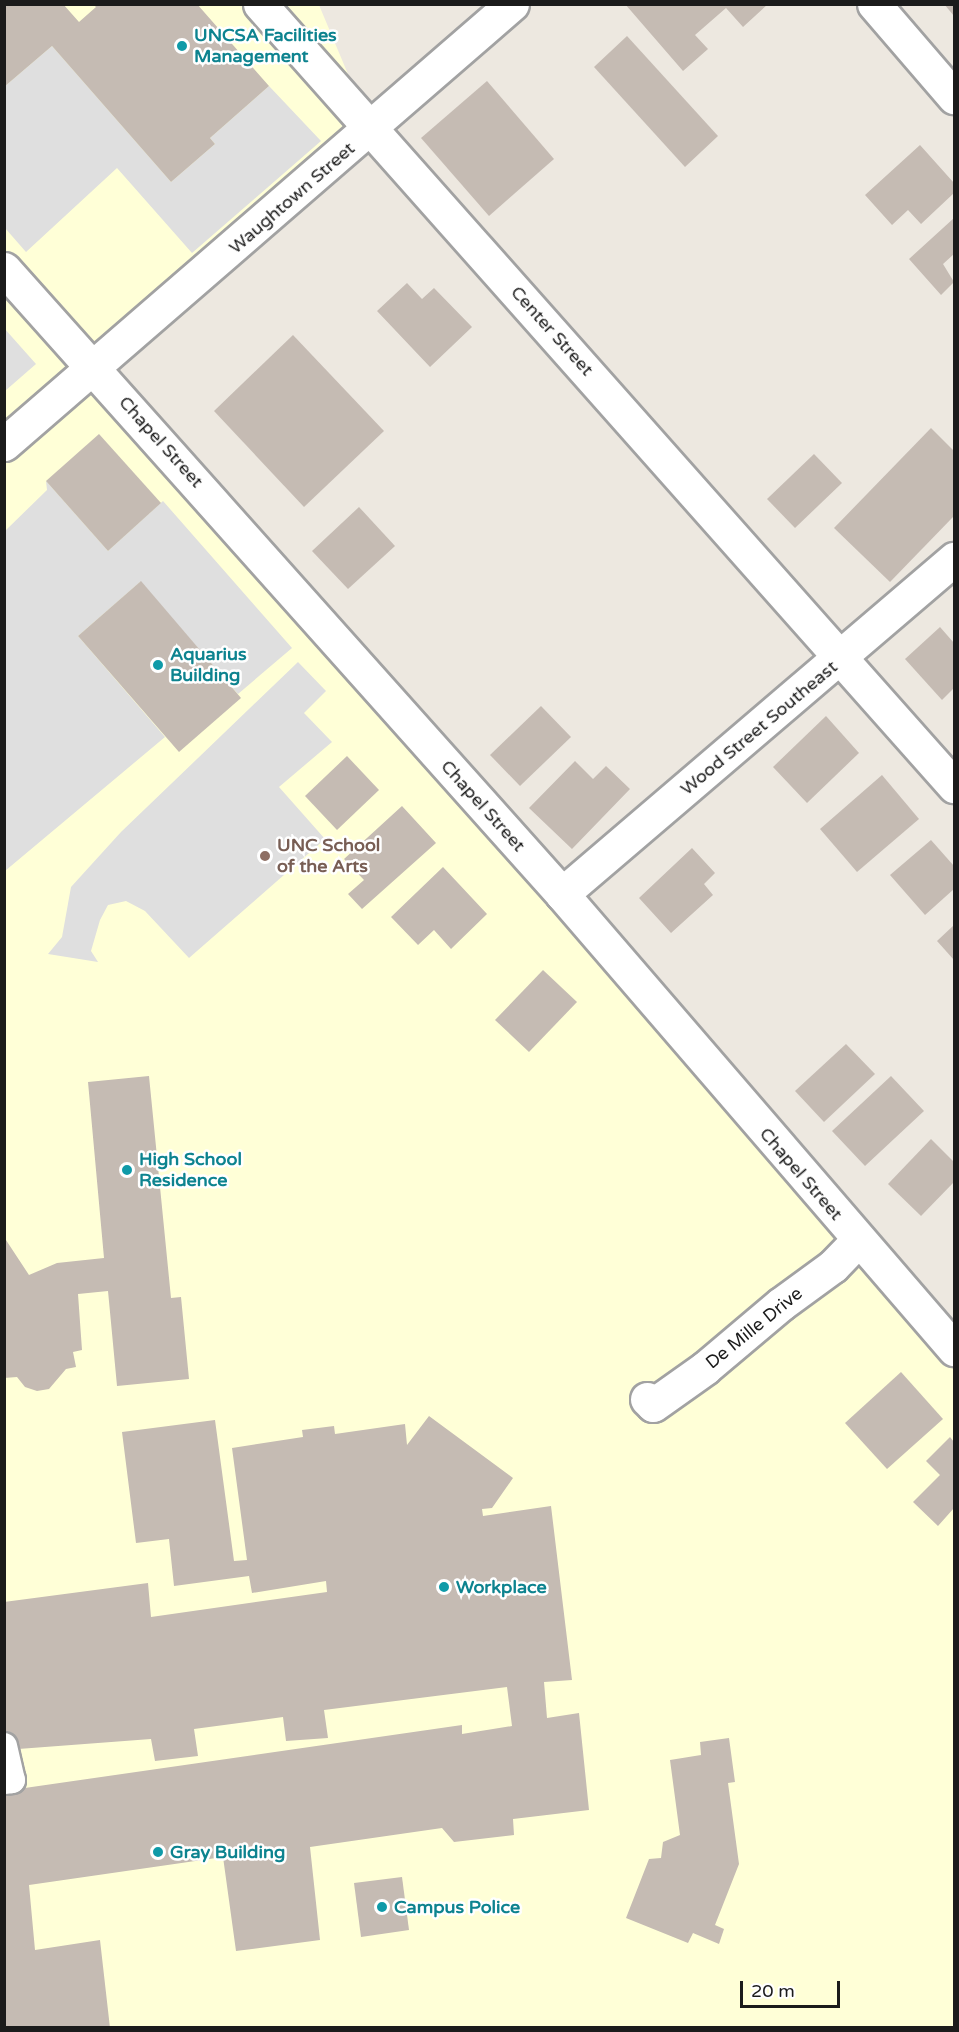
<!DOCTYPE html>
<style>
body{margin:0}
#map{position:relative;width:959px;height:2032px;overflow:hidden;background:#ede8e0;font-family:"Varela Round",sans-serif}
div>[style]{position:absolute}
.education>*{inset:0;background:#ffffd7}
.parking>*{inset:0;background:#dfdfdf}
.building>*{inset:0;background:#c5bbb3}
.roads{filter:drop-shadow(2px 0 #a2a2a2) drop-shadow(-2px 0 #a2a2a2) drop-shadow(0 2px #a2a2a2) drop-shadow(0 -2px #a2a2a2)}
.pedestrian>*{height:26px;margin:-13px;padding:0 13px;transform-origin:13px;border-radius:13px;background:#fff}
.minor>*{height:33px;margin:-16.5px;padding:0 16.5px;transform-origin:16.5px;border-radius:16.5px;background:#fff}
.dots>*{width:16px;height:16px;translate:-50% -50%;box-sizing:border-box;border:3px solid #fff;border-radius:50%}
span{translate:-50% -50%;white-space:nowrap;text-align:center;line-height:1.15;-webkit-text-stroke:5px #fff;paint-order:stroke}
.culture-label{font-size:18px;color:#0d838f;font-weight:700}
.left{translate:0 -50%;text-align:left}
.street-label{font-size:18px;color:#1b1b1b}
.education-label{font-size:18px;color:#785e54;font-weight:700}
.frame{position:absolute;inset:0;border:6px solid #1b1b1b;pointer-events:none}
.scale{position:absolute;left:740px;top:1981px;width:100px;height:27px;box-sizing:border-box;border:3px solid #1b1b1b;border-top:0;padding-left:8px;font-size:18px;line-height:21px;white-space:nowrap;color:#1b1b1b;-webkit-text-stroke:4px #fff;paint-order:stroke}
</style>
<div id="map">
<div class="education">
<i style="clip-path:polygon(5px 5px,319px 5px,371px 129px,95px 368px,954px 1345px,954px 2027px,5px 2028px)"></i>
</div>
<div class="parking">
<i style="clip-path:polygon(52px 46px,171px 182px,215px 144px,210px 138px,269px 86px,321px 141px,192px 253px,117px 168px,26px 252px,5px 228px,4px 87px)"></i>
<i style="clip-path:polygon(4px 328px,36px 364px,5px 391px,4px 391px)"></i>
<i style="clip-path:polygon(46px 481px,108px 551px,163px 501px,292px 648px,238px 694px,140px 582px,78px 636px,165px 737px,5px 871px,5px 531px,47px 490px)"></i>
<i style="clip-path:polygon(298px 662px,326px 691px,304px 713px,332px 742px,279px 787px,325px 839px,189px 958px,145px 911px,126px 901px,108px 905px,100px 920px,91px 951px,98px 962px,48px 954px,62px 937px,71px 887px,121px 832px)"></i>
</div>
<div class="building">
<i style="clip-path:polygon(4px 4px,63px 4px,79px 22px,96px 7px,93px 4px,197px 4px,269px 86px,210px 138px,215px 144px,171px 182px,52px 46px,4px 87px)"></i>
<i style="clip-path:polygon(625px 4px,768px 4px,743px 27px,726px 8px,695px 35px,708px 49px,683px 71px)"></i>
<i style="clip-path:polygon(944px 4px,954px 4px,954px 16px)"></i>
<i style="clip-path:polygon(627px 36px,718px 136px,685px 167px,594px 67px)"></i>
<i style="clip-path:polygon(487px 81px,554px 159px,489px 216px,421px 138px)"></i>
<i style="clip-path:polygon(920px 145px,954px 183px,954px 193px,921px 224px,908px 210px,892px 225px,865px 195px)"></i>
<i style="clip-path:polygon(954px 218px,954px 254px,943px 264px,954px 282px,941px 295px,909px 259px)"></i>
<i style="clip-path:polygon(407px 283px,422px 299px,434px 288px,472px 327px,430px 367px,377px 311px)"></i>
<i style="clip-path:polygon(293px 335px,384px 431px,304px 507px,214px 411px)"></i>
<i style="clip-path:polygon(931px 428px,954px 451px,954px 516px,890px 582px,834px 528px)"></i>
<i style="clip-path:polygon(99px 434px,161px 503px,108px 551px,46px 481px)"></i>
<i style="clip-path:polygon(814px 454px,842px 483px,795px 528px,767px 499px)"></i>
<i style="clip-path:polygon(359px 507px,395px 546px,348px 589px,312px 551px)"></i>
<i style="clip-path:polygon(141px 581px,241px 698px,179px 752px,78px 636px)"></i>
<i style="clip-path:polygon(940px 627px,954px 643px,954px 688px,942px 700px,905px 659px)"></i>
<i style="clip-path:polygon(541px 706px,571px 737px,520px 786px,490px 755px)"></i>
<i style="clip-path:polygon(826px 716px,859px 753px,807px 803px,773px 767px)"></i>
<i style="clip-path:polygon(347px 756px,379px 790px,337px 830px,305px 796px)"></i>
<i style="clip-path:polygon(575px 761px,593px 779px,606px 766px,630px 789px,572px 849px,529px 808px)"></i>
<i style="clip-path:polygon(882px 775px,919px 819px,857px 872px,820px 829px)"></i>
<i style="clip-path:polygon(402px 806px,436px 843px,362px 909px,348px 894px,364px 880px,344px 859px)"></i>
<i style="clip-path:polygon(931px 840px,954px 866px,954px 889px,925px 915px,890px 875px)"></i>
<i style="clip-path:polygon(692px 848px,715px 873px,704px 884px,713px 895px,671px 933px,639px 898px)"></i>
<i style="clip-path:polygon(443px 867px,487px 914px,451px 949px,434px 930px,418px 945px,391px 917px)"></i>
<i style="clip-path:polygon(954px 925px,954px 960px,937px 941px)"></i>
<i style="clip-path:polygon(543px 970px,577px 1002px,529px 1052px,495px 1020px)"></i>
<i style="clip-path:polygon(846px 1044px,875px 1074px,824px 1122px,795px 1091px)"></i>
<i style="clip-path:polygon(149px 1076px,171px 1298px,181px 1297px,189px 1379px,117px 1386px,108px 1291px,78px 1294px,82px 1350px,73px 1352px,76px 1367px,66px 1369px,49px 1389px,37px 1391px,25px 1387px,17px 1377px,4px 1378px,4px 1237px,29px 1275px,57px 1263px,104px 1258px,88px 1082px)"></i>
<i style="clip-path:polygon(891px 1076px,924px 1111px,865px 1166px,832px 1131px)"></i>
<i style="clip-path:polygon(931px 1139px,954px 1162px,954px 1182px,921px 1216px,888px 1184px)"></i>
<i style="clip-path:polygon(901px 1372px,943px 1419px,887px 1469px,845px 1423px)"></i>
<i style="clip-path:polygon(429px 1416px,513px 1478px,492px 1508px,482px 1509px,483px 1516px,551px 1506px,572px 1680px,544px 1682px,547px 1718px,579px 1713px,589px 1810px,513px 1819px,514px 1835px,454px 1842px,442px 1828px,310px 1847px,320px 1940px,236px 1951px,223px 1857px,29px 1885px,35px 1950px,100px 1940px,110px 2028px,4px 2028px,4px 1791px,462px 1725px,462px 1734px,512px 1726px,507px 1687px,324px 1710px,328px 1738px,286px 1741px,283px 1717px,194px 1729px,198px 1756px,155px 1761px,151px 1739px,5px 1750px,4px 1602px,148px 1583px,151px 1617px,327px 1592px,326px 1581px,252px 1593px,249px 1576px,174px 1586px,169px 1539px,136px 1543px,122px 1432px,215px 1420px,234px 1561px,247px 1560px,232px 1448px,303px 1437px,302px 1430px,334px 1426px,335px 1434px,405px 1424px,407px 1445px)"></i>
<i style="clip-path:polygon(950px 1437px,954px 1442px,954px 1508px,938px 1526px,913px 1502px,940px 1475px,926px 1461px)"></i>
<i style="clip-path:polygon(729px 1738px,735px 1782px,728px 1783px,739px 1864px,715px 1925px,724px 1929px,719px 1944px,693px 1933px,688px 1943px,626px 1918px,649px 1859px,661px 1858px,663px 1842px,680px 1835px,670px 1760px,701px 1755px,700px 1742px)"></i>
<i style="clip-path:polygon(402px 1877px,409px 1930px,361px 1937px,354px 1883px)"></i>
</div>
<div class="roads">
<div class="pedestrian">
<i style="left:4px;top:1746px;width:35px;rotate:77deg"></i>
<i style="left:12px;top:1780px;width:8px;rotate:173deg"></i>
</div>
<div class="minor">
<i style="left:260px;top:4px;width:1046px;rotate:48.41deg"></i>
<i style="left:874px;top:4px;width:123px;rotate:49.3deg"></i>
<i style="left:4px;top:269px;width:838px;rotate:48.24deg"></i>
<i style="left:562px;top:894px;width:601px;rotate:49.25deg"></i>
<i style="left:4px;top:444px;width:672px;rotate:-40.9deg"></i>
<i style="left:562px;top:894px;width:516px;rotate:-40.52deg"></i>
<i style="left:647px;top:1399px;width:8px;rotate:45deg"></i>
<i style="left:653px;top:1405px;width:64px;rotate:-35.4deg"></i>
<i style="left:705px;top:1368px;width:99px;rotate:-40.1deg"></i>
<i style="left:781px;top:1304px;width:64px;rotate:-36.2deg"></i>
<i style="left:833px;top:1266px;width:36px;rotate:-46deg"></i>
</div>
</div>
<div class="dots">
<i style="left:182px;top:46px;background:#0f9aa8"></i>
<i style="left:158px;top:665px;background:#0f9aa8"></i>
<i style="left:265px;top:856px;background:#8d6e63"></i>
<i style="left:127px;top:1170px;background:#0f9aa8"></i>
<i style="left:444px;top:1587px;background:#0f9aa8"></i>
<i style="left:158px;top:1852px;background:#0f9aa8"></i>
<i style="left:382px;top:1907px;background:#0f9aa8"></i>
</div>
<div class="culture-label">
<span class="left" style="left:194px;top:46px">UNCSA Facilities<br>Management</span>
<span class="left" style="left:170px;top:665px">Aquarius<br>Building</span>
<span class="left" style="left:139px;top:1170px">High School<br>Residence</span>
<span class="left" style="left:456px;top:1587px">Workplace</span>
<span class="left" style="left:170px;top:1852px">Gray Building</span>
<span class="left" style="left:394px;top:1907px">Campus Police</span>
</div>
<div class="street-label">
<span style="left:292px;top:198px;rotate:-41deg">Waughtown Street</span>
<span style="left:552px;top:331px;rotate:48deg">Center Street</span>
<span style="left:161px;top:442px;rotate:48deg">Chapel Street</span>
<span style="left:759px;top:728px;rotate:-40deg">Wood Street Southeast</span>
<span style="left:483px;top:806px;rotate:48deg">Chapel Street</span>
<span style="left:801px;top:1174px;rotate:49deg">Chapel Street</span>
<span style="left:754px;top:1328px;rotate:-39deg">De Mille Drive</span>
</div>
<div class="education-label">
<span class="left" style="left:277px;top:856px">UNC School<br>of the Arts</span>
</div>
<div class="frame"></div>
<div class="scale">20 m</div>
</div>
